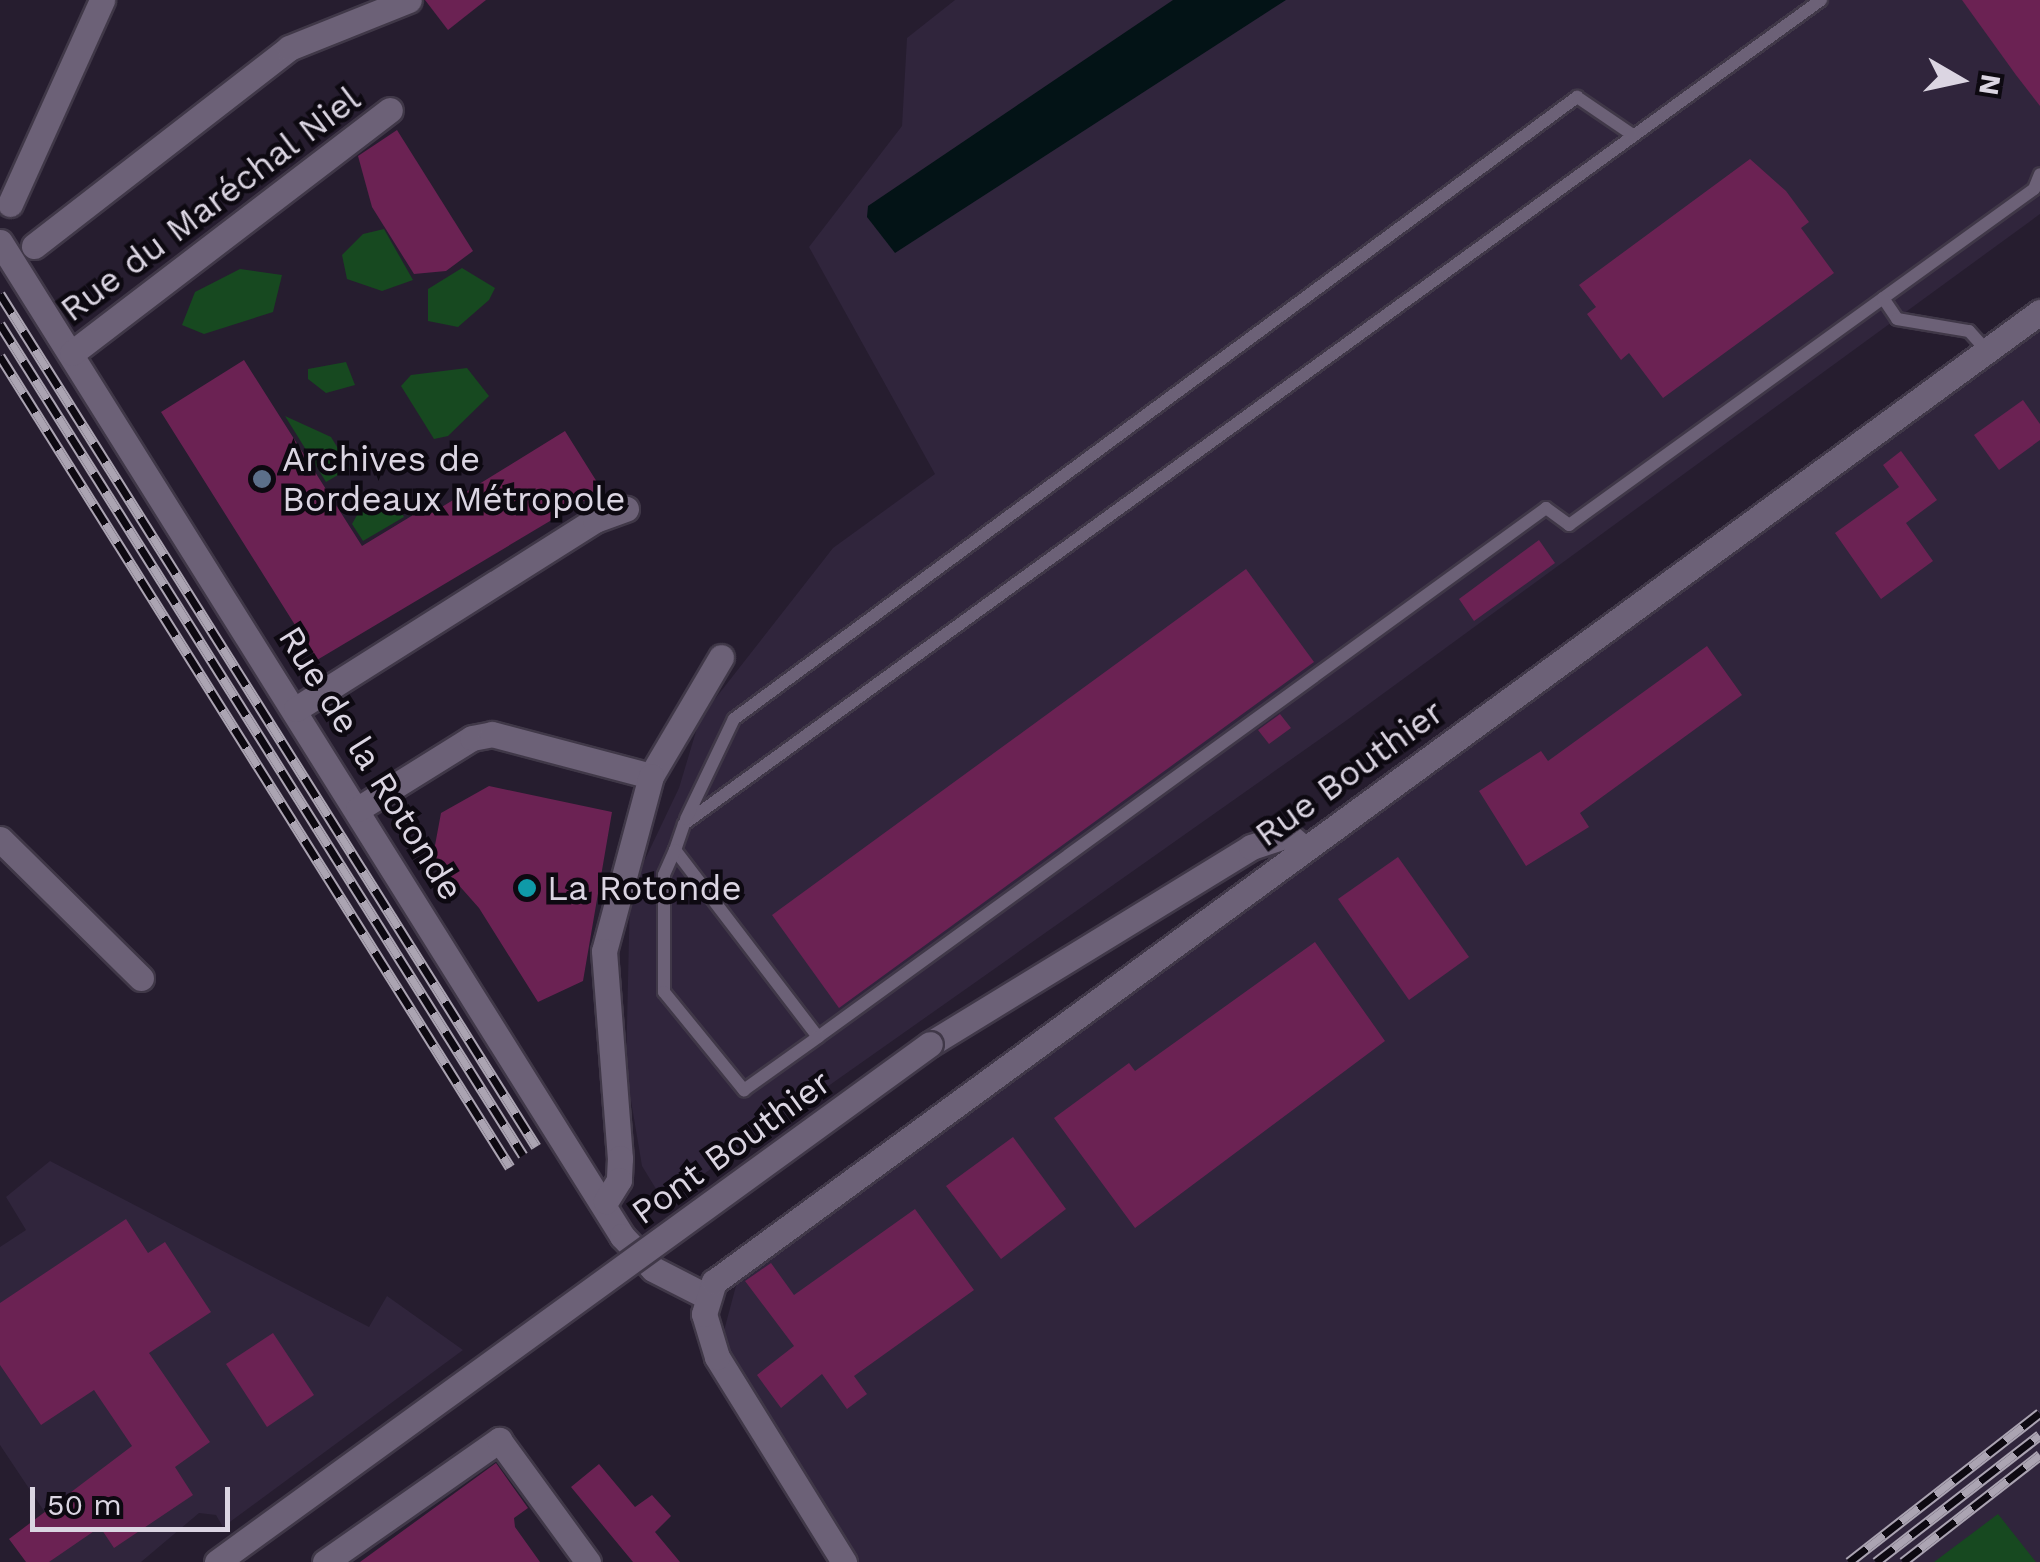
<!DOCTYPE html>
<meta charset="utf-8">
<style>
body{margin:0}
#map{position:relative;width:2040px;height:1562px;overflow:hidden;background:#261d2f;font-family:"Work Sans",sans-serif}
div>[style]{position:absolute}
.built>*{inset:0;background:#30253c}
.green>*{inset:0;background:#174920}
.water>*{inset:0;background:#031316}
.building>*{inset:0;background:#6b2253}
.roads{filter:drop-shadow(2px 0 #403848) drop-shadow(-2px 0 #403848) drop-shadow(0 2px #403848) drop-shadow(0 -2px #403848)}
.lane>*{height:12px;margin:-6px;padding:0 6px;transform-origin:6px;border-radius:6px;background:#6c6177}
.street>*{height:25px;margin:-12.5px;padding:0 12.5px;transform-origin:12.5px;border-radius:12.5px;background:#6c6177}
.rail>*{height:11px;margin-top:-5.5px;transform-origin:0;background:repeating-linear-gradient(90deg,#0d0911 0 22px,#aba4b2 0 44px);box-sizing:border-box;border-block:2px solid #aba4b2}
.bridges{filter:drop-shadow(2px 0 #403848) drop-shadow(-2px 0 #403848) drop-shadow(0 2px #403848) drop-shadow(0 -2px #403848)}
.street-bridge>*{height:25px;margin:-12.5px;padding:0 12.5px;transform-origin:12.5px;border-radius:12.5px;background:#6c6177}
.dots>*{width:28px;height:28px;translate:-50% -50%;box-sizing:border-box;border:5px solid #0d0911;border-radius:50%}
span{translate:-50% -50%;white-space:nowrap;text-align:center;line-height:1.15;-webkit-text-stroke:9px #0d0911;paint-order:stroke}
.street-label{font-size:35px;color:#dbd5e2}
.poi-label{font-size:35px;color:#dbd5e2}
.left{translate:0 -50%;text-align:left}
.north{position:absolute;left:1910px;top:30px;width:100px;height:100px;-webkit-text-stroke:8px #0d0911;paint-order:stroke;rotate:99deg;font-size:28px;font-weight:700;line-height:40px;text-align:center;color:#dbd5e2}
.north::after{content:'';display:block;margin:auto;width:35px;height:45px;background:#dbd5e2;clip-path:polygon(50% 0,100% 100%,50% 72%,0 100%)}
.scale{position:absolute;left:30px;top:1487px;width:200px;height:45px;box-sizing:border-box;border:5px solid #dbd5e2;border-top:0;padding-left:12px;font-size:30px;line-height:35px;white-space:nowrap;color:#dbd5e2;-webkit-text-stroke:8px #0d0911;paint-order:stroke}
</style>
<div id="map">
<div class="built">
<i style="clip-path:polygon(955px 0,2040px 0,2040px 214px,1347px 720px,664px 1202px,642px 1166px,626px 1071px,630px 891px,679px 788px,700px 718px,833px 548px,935px 474px,809px 247px,902px 126px,907px 38px)"></i>
<i style="clip-path:polygon(2040px 329px,2040px 1562px,848px 1562px,717px 1357px,737px 1282px,1342px 830px)"></i>
<i style="clip-path:polygon(50px 1161px,369px 1327px,387px 1296px,463px 1350px,223px 1527px,216px 1515px,199px 1513px,141px 1562px,49px 1562px,68px 1547px,0 1445px,0 1247px,26px 1230px,6px 1197px)"></i>
</div>
<div class="green">
<i style="clip-path:polygon(384px 229px,413px 280px,382px 291px,347px 279px,342px 255px,363px 234px)"></i>
<i style="clip-path:polygon(462px 268px,495px 288px,489px 300px,458px 327px,428px 321px,428px 289px)"></i>
<i style="clip-path:polygon(240px 269px,282px 275px,273px 312px,204px 334px,182px 325px,195px 292px)"></i>
<i style="clip-path:polygon(346px 362px,355px 385px,326px 393px,308px 379px,308px 369px)"></i>
<i style="clip-path:polygon(467px 368px,489px 396px,448px 436px,434px 439px,401px 386px,411px 375px)"></i>
<i style="clip-path:polygon(285px 416px,331px 437px,350px 468px,326px 482px)"></i>
<i style="clip-path:polygon(371px 490px,393px 498px,404px 517px,363px 541px,352px 524px)"></i>
<i style="clip-path:polygon(1998px 1514px,2036px 1562px,1934px 1562px)"></i>
</div>
<div class="water">
<i style="clip-path:polygon(1173px 0,1286px 0,895px 253px,867px 217px,868px 206px)"></i>
</div>
<div class="building">
<i style="clip-path:polygon(425px 0,486px 0,448px 30px)"></i>
<i style="clip-path:polygon(1962px 0,2040px 0,2040px 106px,2016px 75px)"></i>
<i style="clip-path:polygon(397px 130px,473px 251px,446px 271px,414px 274px,372px 207px,358px 156px)"></i>
<i style="clip-path:polygon(1750px 159px,1786px 191px,1809px 222px,1801px 228px,1834px 273px,1663px 398px,1629px 353px,1621px 360px,1587px 314px,1596px 307px,1579px 285px)"></i>
<i style="clip-path:polygon(244px 360px,362px 546px,428px 506px,432px 513px,565px 431px,602px 490px,317px 660px,161px 412px)"></i>
<i style="clip-path:polygon(2023px 400px,2040px 424px,2040px 440px,1999px 470px,1974px 435px)"></i>
<i style="clip-path:polygon(1901px 451px,1937px 500px,1906px 523px,1933px 561px,1881px 599px,1835px 533px,1899px 487px,1883px 465px)"></i>
<i style="clip-path:polygon(1539px 540px,1555px 563px,1474px 621px,1459px 599px)"></i>
<i style="clip-path:polygon(1246px 569px,1314px 662px,839px 1008px,772px 915px)"></i>
<i style="clip-path:polygon(1707px 646px,1742px 695px,1580px 813px,1589px 827px,1526px 866px,1479px 791px,1541px 751px,1548px 761px)"></i>
<i style="clip-path:polygon(1280px 714px,1291px 728px,1269px 744px,1258px 730px)"></i>
<i style="clip-path:polygon(489px 786px,612px 812px,583px 981px,538px 1002px,479px 908px,433px 856px,441px 813px)"></i>
<i style="clip-path:polygon(1398px 857px,1469px 957px,1409px 1000px,1338px 899px)"></i>
<i style="clip-path:polygon(1315px 942px,1385px 1041px,1135px 1228px,1054px 1118px,1129px 1063px,1135px 1071px)"></i>
<i style="clip-path:polygon(1013px 1137px,1066px 1209px,1001px 1259px,946px 1186px)"></i>
<i style="clip-path:polygon(915px 1209px,974px 1290px,854px 1376px,867px 1394px,847px 1409px,822px 1374px,781px 1408px,757px 1375px,794px 1346px,745px 1281px,771px 1263px,794px 1295px)"></i>
<i style="clip-path:polygon(126px 1219px,148px 1253px,165px 1242px,211px 1312px,149px 1353px,210px 1442px,175px 1467px,193px 1495px,114px 1548px,100px 1527px,49px 1562px,26px 1562px,9px 1539px,132px 1446px,94px 1390px,41px 1425px,0 1365px,0 1303px)"></i>
<i style="clip-path:polygon(273px 1333px,314px 1395px,267px 1427px,226px 1364px)"></i>
<i style="clip-path:polygon(496px 1463px,528px 1508px,514px 1518px,515px 1527px,540px 1562px,360px 1562px)"></i>
<i style="clip-path:polygon(599px 1464px,635px 1507px,652px 1495px,671px 1516px,655px 1532px,680px 1562px,633px 1562px,571px 1487px)"></i>
</div>
<div class="roads">
<div class="lane">
<i style="left:1821px;top:0;width:1404px;rotate:144.07deg"></i>
<i style="left:684px;top:824px;width:28px;rotate:109deg"></i>
<i style="left:675px;top:850px;width:235px;rotate:52.6deg"></i>
<i style="left:818px;top:1037px;width:900px;rotate:-36deg"></i>
<i style="left:1546px;top:508px;width:29px;rotate:36deg"></i>
<i style="left:1569px;top:525px;width:574px;rotate:-35.85deg"></i>
<i style="left:2034px;top:189px;width:16px;rotate:-68deg"></i>
<i style="left:1883px;top:298px;width:25px;rotate:56deg"></i>
<i style="left:1897px;top:319px;width:73px;rotate:9.5deg"></i>
<i style="left:1969px;top:331px;width:27px;rotate:48deg"></i>
<i style="left:686px;top:819px;width:111px;rotate:-64.4deg"></i>
<i style="left:734px;top:719px;width:1048px;rotate:-36.42deg"></i>
<i style="left:1577px;top:97px;width:64px;rotate:34.2deg"></i>
<i style="left:675px;top:850px;width:27px;rotate:114deg"></i>
<i style="left:664px;top:875px;width:117px;rotate:90deg"></i>
<i style="left:664px;top:992px;width:127px;rotate:50.8deg"></i>
<i style="left:744px;top:1090px;width:91px;rotate:-35.6deg"></i>
</div>
<div class="street">
<i style="left:10px;top:204px;width:224px;rotate:-65.7deg"></i>
<i style="left:0;top:242px;width:1173px;rotate:57.96deg"></i>
<i style="left:622px;top:1236px;width:45px;rotate:46.8deg"></i>
<i style="left:653px;top:1269px;width:59px;rotate:27deg"></i>
<i style="left:34px;top:246px;width:323px;rotate:-37.8deg"></i>
<i style="left:289px;top:48px;width:129px;rotate:-21.8deg"></i>
<i style="left:72px;top:353px;width:400px;rotate:-37.4deg"></i>
<i style="left:296px;top:709px;width:354px;rotate:-32.3deg"></i>
<i style="left:595px;top:520px;width:33px;rotate:-20deg"></i>
<i style="left:651px;top:776px;width:138px;rotate:-59.5deg"></i>
<i style="left:358px;top:809px;width:134px;rotate:-31.9deg"></i>
<i style="left:472px;top:738px;width:20px;rotate:-11deg"></i>
<i style="left:492px;top:734px;width:164px;rotate:14.8deg"></i>
<i style="left:651px;top:776px;width:181px;rotate:105deg"></i>
<i style="left:604px;top:951px;width:208px;rotate:85.6deg"></i>
<i style="left:620px;top:1158px;width:22px;rotate:93deg"></i>
<i style="left:619px;top:1180px;width:25px;rotate:122deg"></i>
<i style="left:0;top:839px;width:198px;rotate:44.6deg"></i>
<i style="left:930px;top:1044px;width:377px;rotate:-31.5deg"></i>
<i style="left:1251px;top:847px;width:39px;rotate:-18deg"></i>
<i style="left:1288px;top:835px;width:21px;rotate:41deg"></i>
<i style="left:325px;top:1562px;width:213px;rotate:-35deg"></i>
<i style="left:499px;top:1440px;width:151px;rotate:53.9deg"></i>
<i style="left:844px;top:1562px;width:241px;rotate:-121.8deg"></i>
<i style="left:717px;top:1357px;width:45px;rotate:-106.8deg"></i>
<i style="left:704px;top:1314px;width:34px;rotate:-73deg"></i>
<i style="left:714px;top:1282px;width:1643px;rotate:-36.19deg"></i>
</div>
</div>
<div class="rail">
<i style="left:0;top:294px;width:1007px;rotate:57.83deg"></i>
<i style="left:0;top:324px;width:982px;rotate:57.82deg"></i>
<i style="left:0;top:356px;width:958px;rotate:57.84deg"></i>
<i style="left:1849px;top:1562px;width:242px;rotate:-38deg"></i>
<i style="left:1876px;top:1562px;width:207px;rotate:-37.8deg"></i>
<i style="left:1903px;top:1562px;width:174px;rotate:-38deg"></i>
</div>
<div class="bridges">
<div class="street-bridge">
<i style="left:217px;top:1562px;width:881px;rotate:-36deg"></i>
</div>
</div>
<div class="dots">
<i style="left:262px;top:479px;background:#5c6f8a"></i>
<i style="left:527px;top:888px;background:#0f9aa8"></i>
</div>
<div class="street-label">
<span style="left:210px;top:204px;rotate:-37deg">Rue du Maréchal Niel</span>
<span style="left:371px;top:763px;rotate:58deg">Rue de la Rotonde</span>
<span style="left:1349px;top:773px;rotate:-36deg">Rue Bouthier</span>
<span style="left:731px;top:1147px;rotate:-36deg">Pont Bouthier</span>
</div>
<div class="poi-label">
<span class="left" style="left:282px;top:479px">Archives de<br>Bordeaux Métropole</span>
<span class="left" style="left:547px;top:888px">La Rotonde</span>
</div>
<div class="north">N</div>
<div class="scale">50 m</div>
</div>
